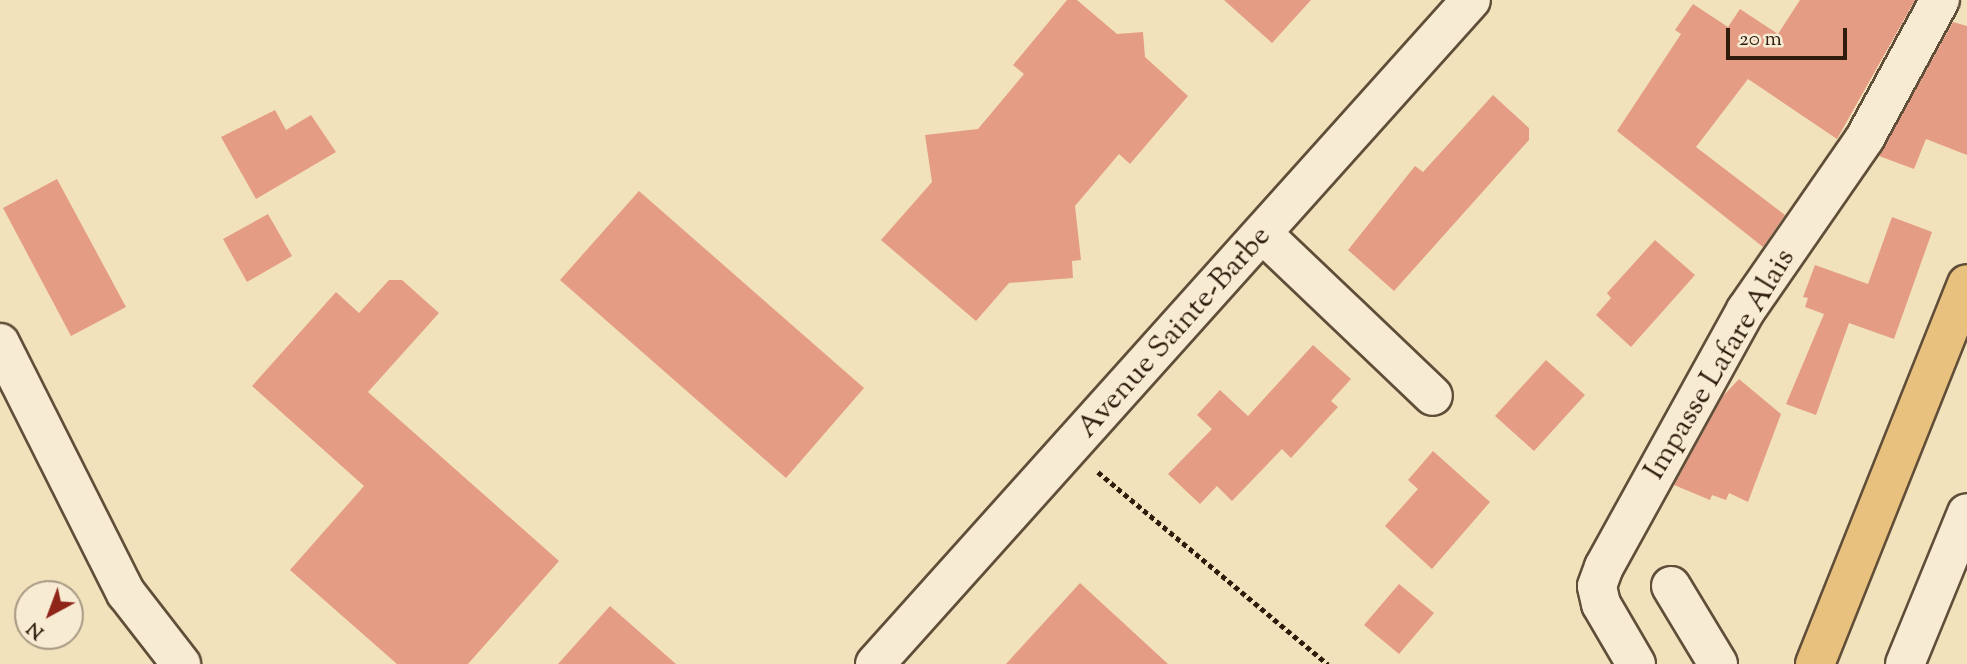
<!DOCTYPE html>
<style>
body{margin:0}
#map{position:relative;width:1967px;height:664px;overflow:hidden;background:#f2e2bc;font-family:"Sorts Mill Goudy",serif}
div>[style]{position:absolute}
.building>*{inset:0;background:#e49d84}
.path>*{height:4.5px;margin-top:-2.25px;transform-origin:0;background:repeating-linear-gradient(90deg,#2f1c0d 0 5px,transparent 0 8.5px)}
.roads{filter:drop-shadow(2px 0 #604e39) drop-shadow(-2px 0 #604e39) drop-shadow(0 2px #604e39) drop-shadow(0 -2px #604e39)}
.minor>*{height:38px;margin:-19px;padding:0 19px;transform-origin:19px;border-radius:19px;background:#f7ecd3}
.major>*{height:38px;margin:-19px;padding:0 19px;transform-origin:19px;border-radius:19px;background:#e9c17e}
span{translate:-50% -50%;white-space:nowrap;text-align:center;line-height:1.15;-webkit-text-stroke:5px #f7ecd3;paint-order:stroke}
.street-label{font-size:30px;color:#2f1c0d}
.north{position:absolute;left:14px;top:580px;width:70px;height:70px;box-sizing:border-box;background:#f7ecd3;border:2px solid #a79984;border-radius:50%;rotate:221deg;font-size:19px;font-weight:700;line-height:28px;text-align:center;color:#2f1c0d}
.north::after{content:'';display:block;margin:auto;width:24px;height:32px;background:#8f2418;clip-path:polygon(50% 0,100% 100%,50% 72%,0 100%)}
.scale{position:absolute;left:1726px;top:28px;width:121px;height:32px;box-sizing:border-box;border:4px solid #2f1c0d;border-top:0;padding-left:9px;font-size:21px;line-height:24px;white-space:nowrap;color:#2f1c0d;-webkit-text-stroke:5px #f7ecd3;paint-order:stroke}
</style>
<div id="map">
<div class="building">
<i style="clip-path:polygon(1067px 0,1077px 0,1117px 34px,1143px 32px,1145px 57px,1188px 96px,1130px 164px,1119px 154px,1075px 206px,1081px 260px,1072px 261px,1073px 278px,1009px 283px,976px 321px,881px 240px,932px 182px,925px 135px,978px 129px,1024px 74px,1013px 65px)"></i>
<i style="clip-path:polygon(1224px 0,1311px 0,1272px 43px)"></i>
<i style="clip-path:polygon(1800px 0,1915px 0,1837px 139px,1748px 79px,1696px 147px,1785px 215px,1763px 247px,1617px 131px,1681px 34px,1675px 30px,1693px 4px,1728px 27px,1740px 9px,1778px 34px)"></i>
<i style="clip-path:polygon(1953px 22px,1967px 26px,1967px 155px,1926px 139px,1914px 169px,1879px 156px)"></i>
<i style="clip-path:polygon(1493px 95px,1529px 128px,1529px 140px,1394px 291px,1348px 250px,1415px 166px,1423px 172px)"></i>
<i style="clip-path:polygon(275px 110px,286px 130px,311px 115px,336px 152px,256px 199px,221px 137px)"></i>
<i style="clip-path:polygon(57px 179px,126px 307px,71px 336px,3px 208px)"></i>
<i style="clip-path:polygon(639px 191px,864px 388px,786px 478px,560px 280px)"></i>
<i style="clip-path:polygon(268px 214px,292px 256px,247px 282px,223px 239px)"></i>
<i style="clip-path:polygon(1892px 217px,1932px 232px,1894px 339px,1849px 323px,1816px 415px,1786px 404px,1824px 314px,1805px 307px,1808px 298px,1803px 297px,1815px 265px,1868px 284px)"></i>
<i style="clip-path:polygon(1655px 240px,1695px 275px,1631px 347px,1596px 315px,1611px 298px,1607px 293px)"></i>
<i style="clip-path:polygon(389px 280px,402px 280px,439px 313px,368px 392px,559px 561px,468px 664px,397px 664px,290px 570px,364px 486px,252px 386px,336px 292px,359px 313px)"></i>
<i style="clip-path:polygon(1313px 345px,1351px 379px,1331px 401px,1338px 407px,1291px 458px,1282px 449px,1232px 501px,1217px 486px,1200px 504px,1168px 474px,1212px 429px,1197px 415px,1220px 390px,1248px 416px)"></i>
<i style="clip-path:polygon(1546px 360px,1585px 395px,1534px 451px,1495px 416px)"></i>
<i style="clip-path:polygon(1739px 379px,1781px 414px,1748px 502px,1729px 493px,1726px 500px,1712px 495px,1710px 500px,1674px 485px,1723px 396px)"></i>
<i style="clip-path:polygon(1433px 451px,1490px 502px,1432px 569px,1385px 526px,1418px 489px,1408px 480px)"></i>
<i style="clip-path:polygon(1080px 583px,1168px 664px,1006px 664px)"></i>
<i style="clip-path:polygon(1399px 584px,1434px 613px,1399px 654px,1364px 625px)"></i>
<i style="clip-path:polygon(610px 606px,676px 664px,558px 664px)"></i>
</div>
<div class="path">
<i style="left:1098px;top:472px;width:300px;rotate:39.9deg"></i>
</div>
<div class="roads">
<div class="minor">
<i style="left:1264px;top:235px;width:233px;rotate:43.6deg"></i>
<i style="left:0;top:343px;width:280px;rotate:63.3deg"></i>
<i style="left:126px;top:593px;width:90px;rotate:52.2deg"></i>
<i style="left:1671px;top:586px;width:91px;rotate:58.9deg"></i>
<i style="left:875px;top:664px;width:892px;rotate:-48.09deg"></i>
<i style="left:1636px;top:664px;width:69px;rotate:-120.3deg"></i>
<i style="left:1601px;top:604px;width:18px;rotate:-103deg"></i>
<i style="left:1597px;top:586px;width:20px;rotate:-70deg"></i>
<i style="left:1604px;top:567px;width:294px;rotate:-61.1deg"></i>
<i style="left:1746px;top:310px;width:209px;rotate:-55.3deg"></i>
<i style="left:1865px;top:138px;width:157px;rotate:-61.5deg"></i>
<i style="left:1905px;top:664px;width:163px;rotate:-67.7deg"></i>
</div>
<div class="major">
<i style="left:1815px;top:664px;width:409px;rotate:-68.2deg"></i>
</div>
</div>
<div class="street-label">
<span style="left:1175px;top:333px;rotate:-48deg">Avenue Sainte-Barbe</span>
<span style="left:1721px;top:365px;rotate:-59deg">Impasse Lafare Alais</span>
</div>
<div class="north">N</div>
<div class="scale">20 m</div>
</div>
